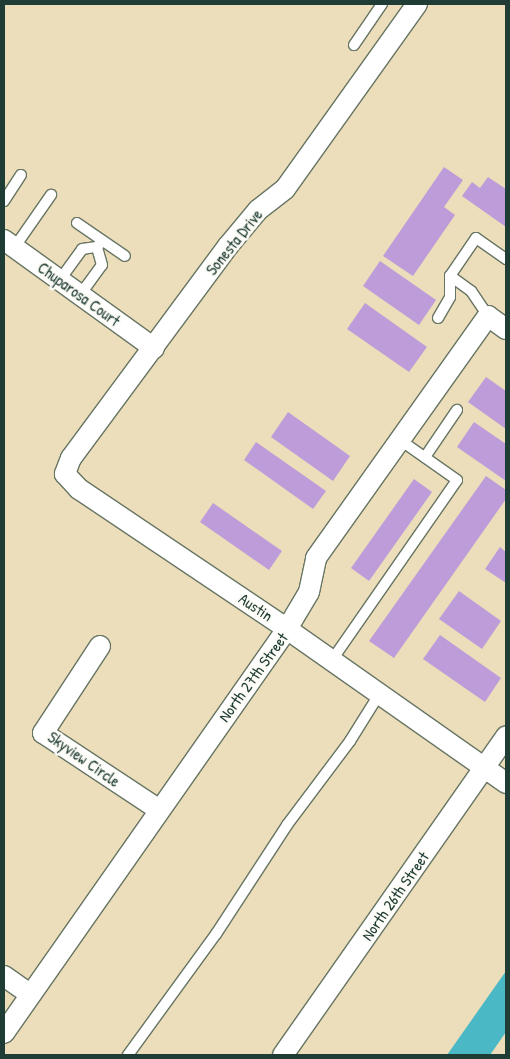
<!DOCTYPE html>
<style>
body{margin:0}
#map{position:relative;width:510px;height:1059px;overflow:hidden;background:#ecdebb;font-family:"Patrick Hand",sans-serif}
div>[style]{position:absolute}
.water>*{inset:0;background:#4bb8c5}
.building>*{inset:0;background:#bd9cd9}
.roads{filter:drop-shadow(1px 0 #677563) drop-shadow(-1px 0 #677563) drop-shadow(0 1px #677563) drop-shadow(0 -1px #677563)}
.service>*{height:10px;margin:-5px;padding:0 5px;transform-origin:5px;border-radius:5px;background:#fff}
.minor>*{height:20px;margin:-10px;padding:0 10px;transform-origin:10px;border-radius:10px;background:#fff}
span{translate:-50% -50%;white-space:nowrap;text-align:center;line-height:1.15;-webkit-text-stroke:5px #fdfcf7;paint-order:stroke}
.street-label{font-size:16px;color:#1f3d34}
.frame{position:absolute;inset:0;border:5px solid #1f3d34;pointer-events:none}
</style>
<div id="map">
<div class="water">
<i style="clip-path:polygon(506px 971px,506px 1032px,490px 1055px,447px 1055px)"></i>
</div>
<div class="building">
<i style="clip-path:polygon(444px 167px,463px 180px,444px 207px,455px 215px,413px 276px,383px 256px)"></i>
<i style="clip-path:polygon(488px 177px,506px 189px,506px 227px,462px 196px,472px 182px,480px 188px)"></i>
<i style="clip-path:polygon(380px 261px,436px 300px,419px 325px,363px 286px)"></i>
<i style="clip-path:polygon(365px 303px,427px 347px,409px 372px,347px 329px)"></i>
<i style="clip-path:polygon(486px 377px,506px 391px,506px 429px,468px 402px)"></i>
<i style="clip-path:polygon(288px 412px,350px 456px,333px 481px,271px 437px)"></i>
<i style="clip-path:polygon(474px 422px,506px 444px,506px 481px,457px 447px)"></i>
<i style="clip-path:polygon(256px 442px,326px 491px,313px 509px,244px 460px)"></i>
<i style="clip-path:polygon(486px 476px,506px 490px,506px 499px,394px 658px,369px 641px)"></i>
<i style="clip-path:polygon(414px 479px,432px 492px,369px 581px,351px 568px)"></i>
<i style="clip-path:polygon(213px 503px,282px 551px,269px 570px,200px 522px)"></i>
<i style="clip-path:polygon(500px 547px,506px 552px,506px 583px,485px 569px)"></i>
<i style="clip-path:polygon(459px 591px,501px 621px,482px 649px,439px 619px)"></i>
<i style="clip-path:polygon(440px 635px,501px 678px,485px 702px,423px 659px)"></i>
</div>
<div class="roads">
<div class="service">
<i style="left:354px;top:45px;width:50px;rotate:-55.7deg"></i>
<i style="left:4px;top:201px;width:31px;rotate:-57deg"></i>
<i style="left:77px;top:223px;width:58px;rotate:34.5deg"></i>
<i style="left:14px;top:248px;width:65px;rotate:-55.1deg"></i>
<i style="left:59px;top:281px;width:39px;rotate:-54deg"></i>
<i style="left:82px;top:249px;width:15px;rotate:-8deg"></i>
<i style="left:97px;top:247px;width:8px;rotate:-50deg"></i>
<i style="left:80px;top:295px;width:37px;rotate:-54deg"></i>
<i style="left:102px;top:265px;width:19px;rotate:-106deg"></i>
<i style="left:488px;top:316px;width:30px;rotate:-124deg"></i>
<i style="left:471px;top:291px;width:26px;rotate:-144deg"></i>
<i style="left:450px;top:276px;width:46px;rotate:-55.6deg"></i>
<i style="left:476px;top:238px;width:37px;rotate:35deg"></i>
<i style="left:438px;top:318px;width:24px;rotate:-60deg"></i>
<i style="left:450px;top:297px;width:21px;rotate:-90deg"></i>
<i style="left:425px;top:457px;width:57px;rotate:-55.8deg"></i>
<i style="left:332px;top:660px;width:219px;rotate:-55.2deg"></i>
<i style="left:457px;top:480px;width:70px;rotate:-144.9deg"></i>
<i style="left:128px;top:1055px;width:150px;rotate:-54deg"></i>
<i style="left:216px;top:934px;width:130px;rotate:-56.9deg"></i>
<i style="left:287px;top:825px;width:105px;rotate:-53.1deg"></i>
<i style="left:350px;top:741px;width:57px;rotate:-58deg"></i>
</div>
<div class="minor">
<i style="left:417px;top:4px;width:227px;rotate:125.5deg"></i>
<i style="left:285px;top:189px;width:34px;rotate:142deg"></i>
<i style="left:258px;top:210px;width:47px;rotate:129.8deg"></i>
<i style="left:228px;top:246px;width:264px;rotate:126.5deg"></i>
<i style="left:71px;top:458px;width:17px;rotate:111deg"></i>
<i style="left:65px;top:474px;width:21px;rotate:47deg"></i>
<i style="left:79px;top:489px;width:251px;rotate:33.9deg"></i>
<i style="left:287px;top:629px;width:268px;rotate:35.1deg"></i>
<i style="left:4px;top:240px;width:185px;rotate:35.8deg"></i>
<i style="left:100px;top:646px;width:104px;rotate:123.2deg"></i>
<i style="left:43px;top:733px;width:138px;rotate:33.5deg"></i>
<i style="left:4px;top:976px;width:32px;rotate:35deg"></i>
<i style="left:4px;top:1033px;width:493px;rotate:-55deg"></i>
<i style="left:287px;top:629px;width:43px;rotate:-59.3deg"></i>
<i style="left:309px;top:592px;width:35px;rotate:-78deg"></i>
<i style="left:316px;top:558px;width:297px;rotate:-54.6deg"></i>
<i style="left:488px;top:316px;width:22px;rotate:36deg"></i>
<i style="left:283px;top:1055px;width:389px;rotate:-55deg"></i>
</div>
</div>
<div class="street-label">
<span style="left:234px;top:242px;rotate:-51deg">Sonesta Drive</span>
<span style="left:79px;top:294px;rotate:36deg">Chuparosa Court</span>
<span style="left:256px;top:607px;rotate:34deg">Austin</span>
<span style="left:253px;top:677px;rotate:-54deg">North 27th Street</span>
<span style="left:84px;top:759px;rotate:35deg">Skyview Circle</span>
<span style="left:395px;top:896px;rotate:-55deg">North 26th Street</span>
</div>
<div class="frame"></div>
</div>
